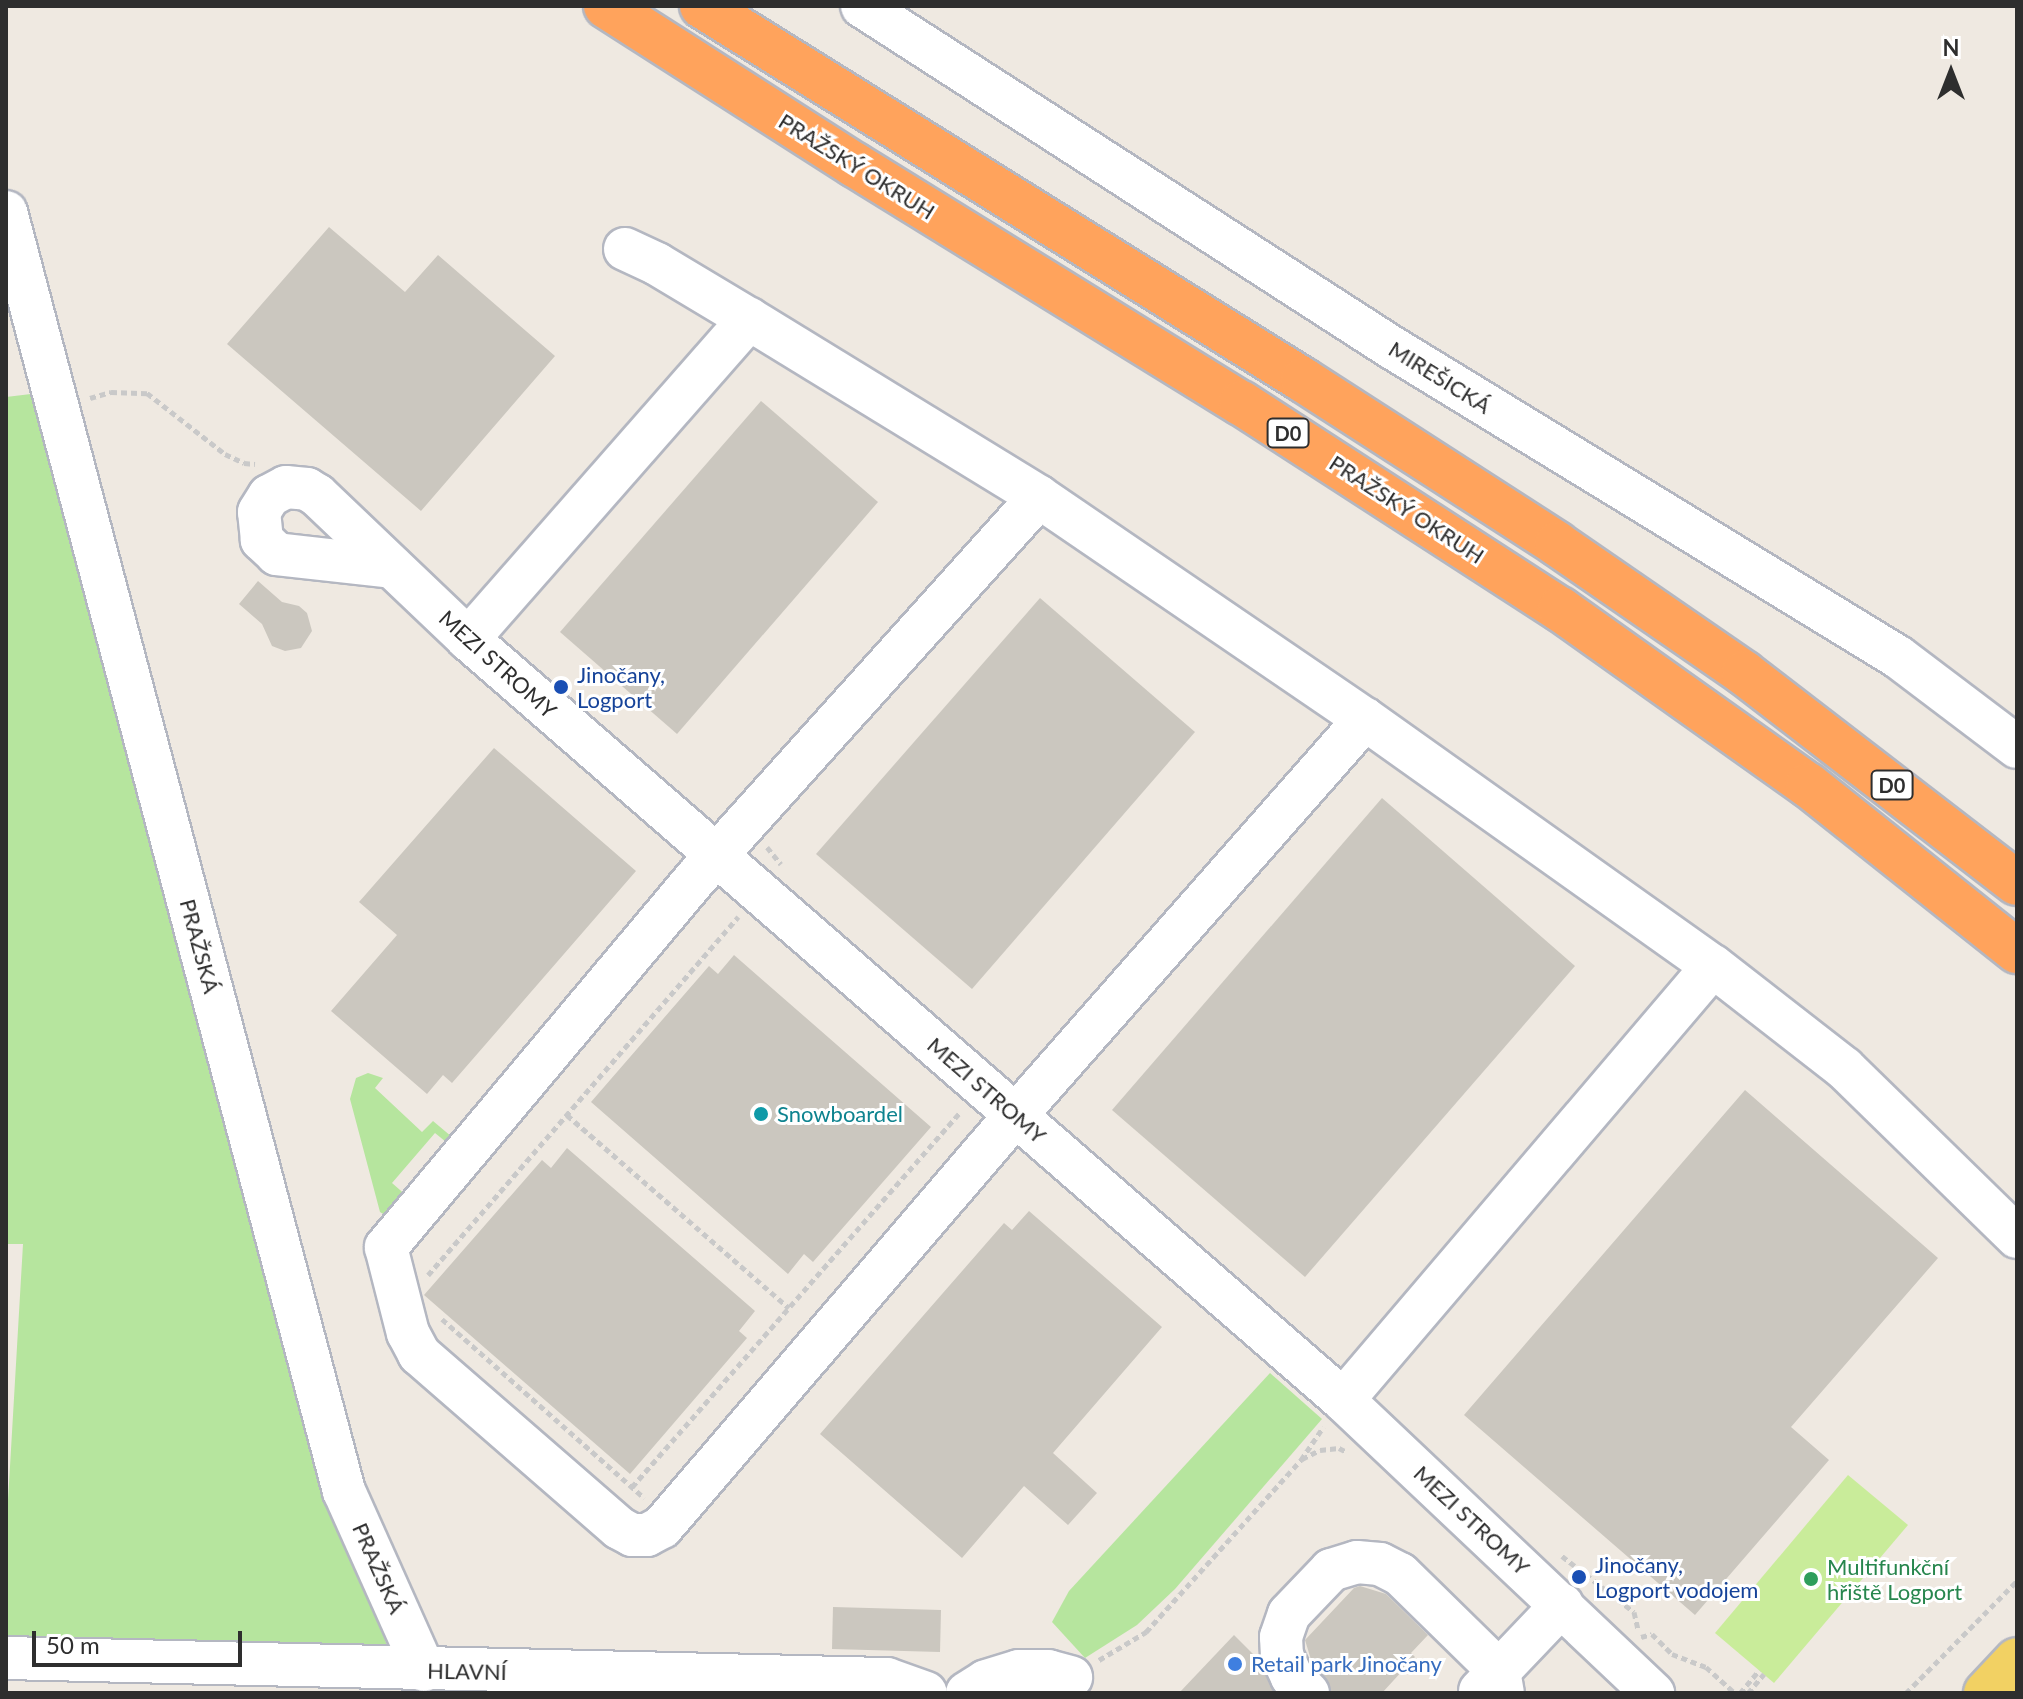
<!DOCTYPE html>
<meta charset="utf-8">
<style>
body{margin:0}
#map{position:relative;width:2023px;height:1699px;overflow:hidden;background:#efe9e1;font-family:Lato,sans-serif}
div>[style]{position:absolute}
.green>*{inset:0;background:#b6e59e}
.pitch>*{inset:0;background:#c9ec9a}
.building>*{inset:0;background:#cbc7bf}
.path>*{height:5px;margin-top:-2.5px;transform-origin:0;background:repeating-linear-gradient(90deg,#c9c9c9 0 6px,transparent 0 10px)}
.roads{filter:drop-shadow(2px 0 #b4b7c1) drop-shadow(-2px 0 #b4b7c1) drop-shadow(0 2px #b4b7c1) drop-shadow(0 -2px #b4b7c1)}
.minor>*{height:42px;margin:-21px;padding:0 21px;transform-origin:21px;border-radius:21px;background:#fff}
.major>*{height:44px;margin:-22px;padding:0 22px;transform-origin:22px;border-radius:22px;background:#f2d163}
.highway>*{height:44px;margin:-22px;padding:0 22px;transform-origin:22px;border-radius:22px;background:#ffa35c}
.dots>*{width:22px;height:22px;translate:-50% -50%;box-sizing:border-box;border:4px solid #fff;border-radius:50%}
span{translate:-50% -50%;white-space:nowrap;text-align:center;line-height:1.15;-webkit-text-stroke:6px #fff;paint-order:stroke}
.shield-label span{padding:2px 6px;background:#fff;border:2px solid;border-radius:6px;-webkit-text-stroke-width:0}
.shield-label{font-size:20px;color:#2e2e2e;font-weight:700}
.street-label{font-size:22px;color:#2e2e2e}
.transit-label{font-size:22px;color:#164399}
.left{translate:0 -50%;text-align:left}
.culture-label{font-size:22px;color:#0d838f}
.leisure-label{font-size:22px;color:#27864d}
.shop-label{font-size:22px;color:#366cbe}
.frame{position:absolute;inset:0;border:8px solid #2e2e2e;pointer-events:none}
.north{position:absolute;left:1911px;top:32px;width:80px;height:80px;-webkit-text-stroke:6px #fff;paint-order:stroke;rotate:0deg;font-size:22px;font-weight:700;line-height:32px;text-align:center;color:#2e2e2e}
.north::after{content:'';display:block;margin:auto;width:28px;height:36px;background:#2e2e2e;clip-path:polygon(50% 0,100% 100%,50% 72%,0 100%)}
.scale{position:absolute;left:32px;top:1631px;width:210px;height:36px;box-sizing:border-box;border:4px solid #2e2e2e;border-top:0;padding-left:10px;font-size:24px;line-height:28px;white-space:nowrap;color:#2e2e2e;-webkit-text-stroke:6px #fff;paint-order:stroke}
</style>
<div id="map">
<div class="green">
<i style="clip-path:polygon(31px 394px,329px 1494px,387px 1645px,6px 1639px,6px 1535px,23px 1244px,6px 1244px,6px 397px)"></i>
<i style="clip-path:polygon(368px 1073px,383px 1078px,375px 1088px,422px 1132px,433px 1121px,452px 1137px,451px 1146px,435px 1133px,392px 1183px,408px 1197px,388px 1217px,380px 1212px,350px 1099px,356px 1078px)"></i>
<i style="clip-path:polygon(1270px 1373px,1322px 1419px,1175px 1589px,1137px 1625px,1085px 1658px,1052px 1622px,1069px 1591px)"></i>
</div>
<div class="pitch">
<i style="clip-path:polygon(1848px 1475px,1908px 1525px,1774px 1683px,1715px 1633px)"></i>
</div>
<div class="building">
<i style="clip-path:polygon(329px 227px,405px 292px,438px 255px,555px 356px,421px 511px,227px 344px)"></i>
<i style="clip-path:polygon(761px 401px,878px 502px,677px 734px,560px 632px)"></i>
<i style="clip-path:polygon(258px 581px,282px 602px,299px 606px,307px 613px,312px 631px,301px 648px,285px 651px,272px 646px,262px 624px,239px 604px)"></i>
<i style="clip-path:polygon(1040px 598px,1195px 732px,972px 989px,816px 854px)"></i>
<i style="clip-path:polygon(494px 748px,636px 871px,452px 1083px,443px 1075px,427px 1094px,331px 1011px,397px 935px,359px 902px)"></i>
<i style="clip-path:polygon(1382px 798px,1575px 966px,1305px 1277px,1112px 1110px)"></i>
<i style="clip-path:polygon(734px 955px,931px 1127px,813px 1262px,804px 1254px,788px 1274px,591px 1102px,709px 966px,718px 974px)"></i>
<i style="clip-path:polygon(1745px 1090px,1938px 1258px,1791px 1427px,1829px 1460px,1695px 1615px,1464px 1415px)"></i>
<i style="clip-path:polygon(567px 1148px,755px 1311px,739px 1331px,747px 1338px,630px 1474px,424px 1295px,542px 1160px,551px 1168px)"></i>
<i style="clip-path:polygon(1029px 1211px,1162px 1327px,1053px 1453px,1097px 1493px,1068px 1525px,1024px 1486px,962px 1558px,820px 1434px,1004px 1223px,1012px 1230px)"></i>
<i style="clip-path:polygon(1360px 1586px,1386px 1594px,1428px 1635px,1411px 1653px,1415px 1657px,1382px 1693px,1331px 1693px,1325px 1677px,1312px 1663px,1305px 1640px,1354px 1588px)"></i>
<i style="clip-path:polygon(833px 1607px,941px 1610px,940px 1652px,832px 1649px)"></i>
<i style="clip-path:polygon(1234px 1635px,1258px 1659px,1274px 1693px,1179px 1693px)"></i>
</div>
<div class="path">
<i style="left:90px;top:398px;width:22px;rotate:-16deg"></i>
<i style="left:111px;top:392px;width:36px;rotate:2deg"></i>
<i style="left:147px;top:393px;width:99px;rotate:38deg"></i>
<i style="left:225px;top:454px;width:21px;rotate:25deg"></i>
<i style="left:244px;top:463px;width:11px;rotate:5deg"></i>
<i style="left:767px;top:847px;width:22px;rotate:51deg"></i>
<i style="left:567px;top:1115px;width:294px;rotate:41deg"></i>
<i style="left:428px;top:1275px;width:474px;rotate:-49.1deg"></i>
<i style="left:442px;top:1319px;width:270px;rotate:41.5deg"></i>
<i style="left:1302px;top:1459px;width:20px;rotate:-27deg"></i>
<i style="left:1320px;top:1450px;width:19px;rotate:-6deg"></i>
<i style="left:1339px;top:1448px;width:7px;rotate:27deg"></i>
<i style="left:632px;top:1487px;width:498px;rotate:-48.8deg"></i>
<i style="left:1562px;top:1556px;width:91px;rotate:37.9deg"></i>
<i style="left:1634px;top:1612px;width:18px;rotate:77deg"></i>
<i style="left:1641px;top:1637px;width:11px;rotate:-15deg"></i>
<i style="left:1652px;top:1634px;width:28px;rotate:45deg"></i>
<i style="left:1672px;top:1654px;width:36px;rotate:21deg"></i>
<i style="left:1706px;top:1667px;width:39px;rotate:42deg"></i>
<i style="left:1099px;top:1660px;width:55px;rotate:-30.8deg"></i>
<i style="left:1146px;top:1632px;width:232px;rotate:-48deg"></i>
<i style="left:1301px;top:1460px;width:40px;rotate:-56deg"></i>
<i style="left:1740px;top:1693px;width:30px;rotate:-50deg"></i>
<i style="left:1748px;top:1693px;width:25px;rotate:-50deg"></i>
<i style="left:1906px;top:1693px;width:158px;rotate:-45.3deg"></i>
</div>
<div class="roads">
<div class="minor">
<i style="left:862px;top:6px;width:629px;rotate:32.81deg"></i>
<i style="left:1391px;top:347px;width:594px;rotate:31.44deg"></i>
<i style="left:1898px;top:657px;width:149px;rotate:37.1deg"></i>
<i style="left:6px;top:212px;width:1323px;rotate:75.2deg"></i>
<i style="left:344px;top:1491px;width:196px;rotate:65.9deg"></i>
<i style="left:625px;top:249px;width:35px;rotate:25deg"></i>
<i style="left:657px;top:264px;width:107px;rotate:30.9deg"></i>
<i style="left:749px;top:319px;width:340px;rotate:31.5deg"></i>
<i style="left:1039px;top:497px;width:394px;rotate:34.3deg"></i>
<i style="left:1365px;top:719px;width:427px;rotate:35.4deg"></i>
<i style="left:1039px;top:497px;width:514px;rotate:132deg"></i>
<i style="left:695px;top:879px;width:481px;rotate:130deg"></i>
<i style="left:386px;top:1247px;width:89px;rotate:75.7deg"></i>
<i style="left:408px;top:1333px;width:24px;rotate:62deg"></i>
<i style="left:419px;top:1354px;width:265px;rotate:41deg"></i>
<i style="left:619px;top:1528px;width:15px;rotate:28deg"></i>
<i style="left:632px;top:1535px;width:15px"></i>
<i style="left:647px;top:1535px;width:17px;rotate:-28deg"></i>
<i style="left:662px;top:1527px;width:510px;rotate:-49.37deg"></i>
<i style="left:994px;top:1140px;width:561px;rotate:-48.61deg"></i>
<i style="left:392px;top:567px;width:116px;rotate:-173.6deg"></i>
<i style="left:277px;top:554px;width:21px;rotate:-137deg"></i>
<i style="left:262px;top:540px;width:28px;rotate:-96deg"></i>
<i style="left:259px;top:512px;width:19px;rotate:-58deg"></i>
<i style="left:269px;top:496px;width:19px;rotate:-28deg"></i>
<i style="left:286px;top:487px;width:21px;rotate:5deg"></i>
<i style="left:307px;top:489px;width:12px;rotate:31deg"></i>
<i style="left:317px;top:495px;width:209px;rotate:43.6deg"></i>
<i style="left:468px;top:639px;width:1160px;rotate:41.01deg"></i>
<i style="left:1343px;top:1400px;width:427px;rotate:43.4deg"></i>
<i style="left:468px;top:639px;width:426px;rotate:-48.7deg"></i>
<i style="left:1343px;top:1400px;width:570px;rotate:-49.55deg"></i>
<i style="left:1713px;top:966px;width:166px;rotate:37.9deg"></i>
<i style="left:1844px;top:1068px;width:242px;rotate:44.3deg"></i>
<i style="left:6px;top:1658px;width:881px;rotate:1.37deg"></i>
<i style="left:887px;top:1679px;width:41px;rotate:19.7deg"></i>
<i style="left:1480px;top:1691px;width:119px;rotate:-46.4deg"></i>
<i style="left:967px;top:1693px;width:22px;rotate:-32deg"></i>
<i style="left:986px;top:1681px;width:34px;rotate:-17deg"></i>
<i style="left:1019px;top:1671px;width:29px"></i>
<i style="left:1048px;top:1671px;width:24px;rotate:15deg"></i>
<i style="left:1308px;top:1693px;width:23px;rotate:-135deg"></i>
<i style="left:1292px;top:1677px;width:23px;rotate:-115deg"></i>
<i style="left:1282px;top:1656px;width:19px;rotate:-93deg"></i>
<i style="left:1281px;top:1637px;width:24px;rotate:-71deg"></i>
<i style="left:1289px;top:1614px;width:61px;rotate:-46.3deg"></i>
<i style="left:1331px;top:1570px;width:27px;rotate:-17deg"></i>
<i style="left:1357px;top:1562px;width:23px;rotate:5deg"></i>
<i style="left:1380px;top:1564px;width:22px;rotate:27deg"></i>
<i style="left:1400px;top:1574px;width:139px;rotate:44.4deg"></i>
<i style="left:1499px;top:1671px;width:22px;rotate:80deg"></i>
</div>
<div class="major">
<i style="left:1986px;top:1693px;width:45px;rotate:-46.8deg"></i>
</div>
<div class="highway">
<i style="left:606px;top:6px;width:295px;rotate:32.6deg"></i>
<i style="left:855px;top:165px;width:453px;rotate:31.7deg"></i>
<i style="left:1241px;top:403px;width:380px;rotate:32.9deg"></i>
<i style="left:1560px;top:609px;width:304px;rotate:35.4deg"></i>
<i style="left:1808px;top:785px;width:267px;rotate:38.5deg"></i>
<i style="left:702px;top:6px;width:708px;rotate:31.89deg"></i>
<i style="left:1303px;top:380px;width:302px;rotate:32.8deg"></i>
<i style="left:1557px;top:544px;width:227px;rotate:34.6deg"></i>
<i style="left:1744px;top:673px;width:344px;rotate:37.6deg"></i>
</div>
</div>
<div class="dots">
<i style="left:561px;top:687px;background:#1a4fb4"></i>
<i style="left:761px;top:1114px;background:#0f9aa8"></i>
<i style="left:1579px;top:1577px;background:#1a4fb4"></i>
<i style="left:1811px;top:1579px;background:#2e9e5b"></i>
<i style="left:1235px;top:1664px;background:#3f7fe0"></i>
</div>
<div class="shield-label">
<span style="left:1288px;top:433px">D0</span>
<span style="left:1892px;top:785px">D0</span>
</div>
<div class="street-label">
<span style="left:857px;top:166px;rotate:32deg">PRAŽSKÝ OKRUH</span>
<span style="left:1440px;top:377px;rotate:32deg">MIREŠICKÁ</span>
<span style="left:1407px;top:509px;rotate:33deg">PRAŽSKÝ OKRUH</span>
<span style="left:498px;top:664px;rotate:42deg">MEZI STROMY</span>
<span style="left:200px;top:946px;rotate:75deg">PRAŽSKÁ</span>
<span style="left:987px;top:1090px;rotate:41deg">MEZI STROMY</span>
<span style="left:1472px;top:1520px;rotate:43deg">MEZI STROMY</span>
<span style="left:379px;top:1568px;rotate:66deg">PRAŽSKÁ</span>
<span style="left:467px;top:1671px;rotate:1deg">HLAVNÍ</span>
</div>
<div class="transit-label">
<span class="left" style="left:577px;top:687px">Jinočany,<br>Logport</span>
<span class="left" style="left:1595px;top:1577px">Jinočany,<br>Logport vodojem</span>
</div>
<div class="culture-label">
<span class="left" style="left:777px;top:1114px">Snowboardel</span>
</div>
<div class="leisure-label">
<span class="left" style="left:1827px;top:1579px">Multifunkční<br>hřiště Logport</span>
</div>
<div class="shop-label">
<span class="left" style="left:1251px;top:1664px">Retail park Jinočany</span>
</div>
<div class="frame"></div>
<div class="north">N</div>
<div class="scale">50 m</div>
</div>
